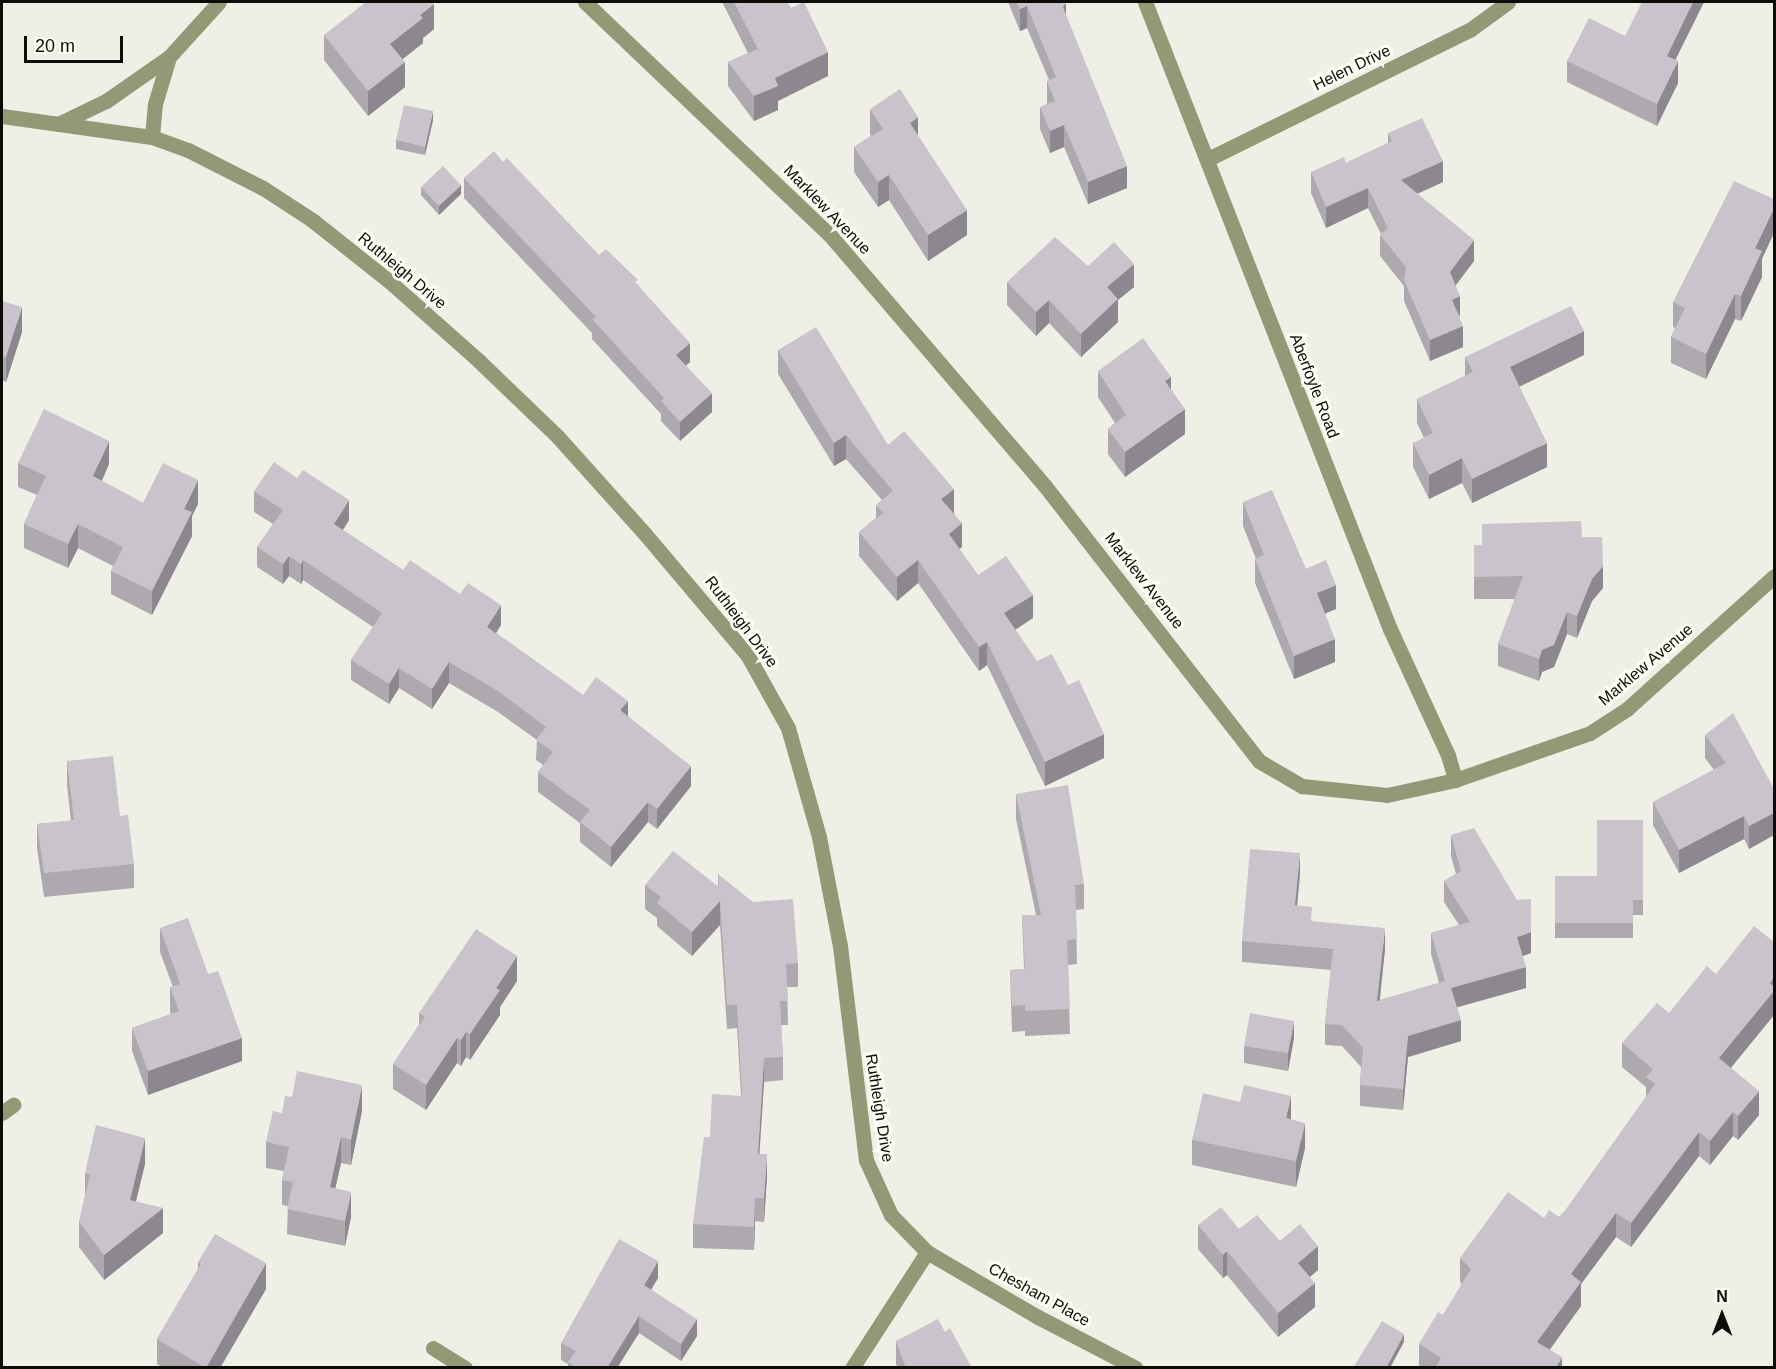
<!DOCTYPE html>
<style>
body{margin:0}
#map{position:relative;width:1776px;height:1369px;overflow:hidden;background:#eff0e5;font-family:Helvetica,sans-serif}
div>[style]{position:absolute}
.minor>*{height:15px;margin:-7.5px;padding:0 7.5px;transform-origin:7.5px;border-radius:7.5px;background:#949876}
.wall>*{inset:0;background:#aea8af}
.shaded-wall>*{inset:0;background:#8d888f}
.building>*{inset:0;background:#cac3cc}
span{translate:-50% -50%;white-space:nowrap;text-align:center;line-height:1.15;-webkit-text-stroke:6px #fcfef3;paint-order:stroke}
.street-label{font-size:16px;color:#0c0c09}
.frame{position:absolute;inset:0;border:3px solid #0c0c09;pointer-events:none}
.north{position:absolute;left:1692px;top:1285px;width:60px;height:60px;-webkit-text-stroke:4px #fcfef3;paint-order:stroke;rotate:0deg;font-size:16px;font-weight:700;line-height:24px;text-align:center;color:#0c0c09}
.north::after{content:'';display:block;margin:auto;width:21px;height:27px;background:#0c0c09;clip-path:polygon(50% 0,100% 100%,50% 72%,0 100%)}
.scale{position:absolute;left:24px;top:36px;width:99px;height:27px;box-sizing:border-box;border:3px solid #0c0c09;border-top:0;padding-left:8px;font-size:18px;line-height:21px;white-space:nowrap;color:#0c0c09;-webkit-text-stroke:4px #fcfef3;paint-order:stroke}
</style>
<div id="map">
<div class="minor">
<i style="left:585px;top:2px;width:337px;rotate:43.6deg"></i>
<i style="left:829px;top:234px;width:332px;rotate:49.4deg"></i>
<i style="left:1045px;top:486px;width:348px;rotate:52.1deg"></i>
<i style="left:1259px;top:761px;width:50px;rotate:30.2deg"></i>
<i style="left:1302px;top:786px;width:85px;rotate:6deg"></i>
<i style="left:1387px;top:795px;width:70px;rotate:-12.4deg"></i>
<i style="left:1455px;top:780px;width:143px;rotate:-19.2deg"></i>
<i style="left:1590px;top:733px;width:44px;rotate:-33deg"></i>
<i style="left:1627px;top:709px;width:198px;rotate:-42.1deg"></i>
<i style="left:1145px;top:2px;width:673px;rotate:68.66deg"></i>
<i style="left:1390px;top:629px;width:139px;rotate:65.3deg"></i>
<i style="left:1448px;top:755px;width:26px;rotate:74deg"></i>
<i style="left:2px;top:116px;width:151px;rotate:8deg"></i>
<i style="left:152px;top:137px;width:38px;rotate:20deg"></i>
<i style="left:188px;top:150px;width:84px;rotate:26.9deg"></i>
<i style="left:263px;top:188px;width:59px;rotate:33.1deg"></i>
<i style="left:312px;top:220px;width:98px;rotate:38.4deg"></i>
<i style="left:389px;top:281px;width:119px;rotate:41.6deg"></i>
<i style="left:478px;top:360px;width:111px;rotate:43.9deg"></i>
<i style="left:558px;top:437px;width:130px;rotate:48.1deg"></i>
<i style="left:645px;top:534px;width:160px;rotate:49.8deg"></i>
<i style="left:748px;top:656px;width:82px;rotate:60.9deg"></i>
<i style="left:788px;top:728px;width:113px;rotate:74.1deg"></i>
<i style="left:819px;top:837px;width:111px;rotate:79.1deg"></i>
<i style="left:840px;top:946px;width:216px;rotate:83.1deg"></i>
<i style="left:866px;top:1160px;width:60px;rotate:65.6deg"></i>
<i style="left:891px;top:1215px;width:52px;rotate:45.8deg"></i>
<i style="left:927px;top:1252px;width:129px;rotate:30.4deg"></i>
<i style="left:1038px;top:1317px;width:110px;rotate:27.5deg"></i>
<i style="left:58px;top:124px;width:53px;rotate:-25.6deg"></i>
<i style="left:106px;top:101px;width:77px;rotate:-34.9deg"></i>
<i style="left:152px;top:137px;width:33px;rotate:-85deg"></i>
<i style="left:155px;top:104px;width:49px;rotate:-73.4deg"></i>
<i style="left:169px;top:57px;width:74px;rotate:-47.7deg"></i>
<i style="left:1208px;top:159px;width:293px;rotate:-26.3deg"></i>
<i style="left:1471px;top:29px;width:46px;rotate:-36.1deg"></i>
<i style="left:2px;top:1113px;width:14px;rotate:-36deg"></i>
<i style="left:433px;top:1348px;width:38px;rotate:32deg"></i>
<i style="left:852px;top:1368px;width:138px;rotate:-57.1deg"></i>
</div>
<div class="wall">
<i style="clip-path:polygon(722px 2px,787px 2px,828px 76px,778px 101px,778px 110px,754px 121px,728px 86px,728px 62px,748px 53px)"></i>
<i style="clip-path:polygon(1008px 2px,1065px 2px,1066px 15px,1127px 188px,1088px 204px,1064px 147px,1050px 153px,1040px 129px,1040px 107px,1047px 104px,1047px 81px,1049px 80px,1027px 28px,1020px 31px)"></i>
<i style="clip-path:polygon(1704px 2px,1675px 60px,1678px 83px,1657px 126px,1567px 82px,1567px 61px)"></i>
<i style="clip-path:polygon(434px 29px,423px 38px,423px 43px,403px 59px,405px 87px,368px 116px,324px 60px,324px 35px)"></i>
<i style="clip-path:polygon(870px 109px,918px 136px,967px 235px,928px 261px,889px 200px,878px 207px,854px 172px,854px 147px,871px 136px,870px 134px)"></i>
<i style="clip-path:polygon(433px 120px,425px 155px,396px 149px,396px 140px)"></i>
<i style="clip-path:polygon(1388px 133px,1443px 182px,1417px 194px,1474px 261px,1455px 285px,1463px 347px,1430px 361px,1404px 301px,1404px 286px,1380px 256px,1380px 235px,1381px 234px,1368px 208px,1326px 228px,1311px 193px,1311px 172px,1346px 163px,1388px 143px)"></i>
<i style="clip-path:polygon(503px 162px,599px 255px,638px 285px,690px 362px,686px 365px,712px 412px,680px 441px,661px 421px,661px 414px,592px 339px,592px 333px,464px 198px,464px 178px)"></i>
<i style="clip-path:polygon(421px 187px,461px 194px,439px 215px,421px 195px)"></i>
<i style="clip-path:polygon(1762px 259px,1762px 277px,1741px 321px,1735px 319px,1706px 379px,1671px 363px,1671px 337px,1675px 328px,1673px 327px,1673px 302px)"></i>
<i style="clip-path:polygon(1088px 266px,1134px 287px,1118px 300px,1118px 322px,1081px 357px,1049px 323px,1036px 336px,1007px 305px,1007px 282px)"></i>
<i style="clip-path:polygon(2px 301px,22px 332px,6px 382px,2px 380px)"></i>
<i style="clip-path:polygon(778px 350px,888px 445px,954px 513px,962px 547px,959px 549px,978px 575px,1033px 618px,1015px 630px,1104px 758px,1045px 786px,987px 665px,979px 671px,918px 583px,897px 601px,859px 556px,859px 532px,876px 518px,876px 505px,882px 500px,846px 459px,834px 466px,778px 374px)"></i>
<i style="clip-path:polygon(1584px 355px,1519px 387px,1547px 467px,1472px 503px,1462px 483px,1429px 499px,1413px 467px,1413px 443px,1424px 438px,1417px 423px,1417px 399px,1465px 376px,1465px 357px)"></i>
<i style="clip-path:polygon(1098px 371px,1171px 389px,1185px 434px,1125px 477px,1108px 454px,1108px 429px,1115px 423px,1098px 397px)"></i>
<i style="clip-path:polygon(18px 463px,109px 464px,102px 481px,143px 503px,198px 504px,192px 516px,192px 536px,152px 615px,111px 594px,111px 571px,113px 566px,78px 548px,68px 568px,24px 548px,24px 524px,37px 495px,18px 487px)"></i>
<i style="clip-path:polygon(254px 491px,349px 520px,343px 530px,403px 570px,501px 625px,496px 633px,583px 695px,628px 716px,691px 786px,657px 829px,648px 822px,611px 867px,580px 842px,580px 823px,538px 792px,538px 772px,543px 765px,536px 760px,537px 740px,498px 712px,449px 683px,432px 709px,399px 688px,389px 704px,351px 680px,351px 660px,373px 627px,303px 580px,301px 584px,289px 576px,283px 584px,257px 567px,257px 547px,273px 524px,254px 512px)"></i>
<i style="clip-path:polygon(1243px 502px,1306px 569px,1336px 609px,1325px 613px,1335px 662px,1294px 679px,1255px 583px,1255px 559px,1256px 559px,1243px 526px)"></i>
<i style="clip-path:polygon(1482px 524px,1582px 537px,1603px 588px,1592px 601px,1577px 638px,1567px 634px,1554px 667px,1542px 672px,1539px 681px,1498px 666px,1498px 644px,1515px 599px,1474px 599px,1474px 545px,1482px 545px)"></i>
<i style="clip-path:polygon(1705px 735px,1774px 789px,1774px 835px,1749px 849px,1744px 839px,1679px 873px,1653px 825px,1653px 802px,1714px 770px,1705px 758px)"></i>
<i style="clip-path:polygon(67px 761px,120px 816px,134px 864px,134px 888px,44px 897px,37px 848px,37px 824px,71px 821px,67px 785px)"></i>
<i style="clip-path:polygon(1016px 794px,1084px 884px,1084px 909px,1076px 910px,1077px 964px,1068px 965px,1070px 1034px,1025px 1036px,1025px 1031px,1012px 1032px,1010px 970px,1024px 969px,1022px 915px,1036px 915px,1016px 819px)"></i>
<i style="clip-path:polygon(1643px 820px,1643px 915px,1633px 915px,1633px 938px,1555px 938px,1555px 876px,1597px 876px)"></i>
<i style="clip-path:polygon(1451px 835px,1531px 953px,1522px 956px,1526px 988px,1457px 1007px,1461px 1041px,1408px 1057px,1403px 1110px,1360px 1106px,1360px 1085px,1361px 1067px,1342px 1046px,1325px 1045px,1325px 1024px,1331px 970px,1242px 962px,1242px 941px,1300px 874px,1297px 906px,1312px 921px,1385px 949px,1380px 1000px,1439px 983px,1431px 954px,1431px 933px,1459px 925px,1444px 902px,1444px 881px,1456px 874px,1451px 856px)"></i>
<i style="clip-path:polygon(718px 874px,798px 963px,798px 987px,787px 987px,788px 1025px,781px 1025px,783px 1057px,783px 1080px,764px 1082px,759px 1154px,767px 1177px,764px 1222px,755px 1221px,754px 1250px,693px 1248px,693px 1224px,710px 1137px,741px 1096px,737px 1028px,727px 1029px,720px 925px,692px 956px,657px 926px,657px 918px,645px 909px,645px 885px,718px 886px)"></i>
<i style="clip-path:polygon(160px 928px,208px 974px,242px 1061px,148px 1095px,132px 1051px,132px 1028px,171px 1014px,170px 1011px,170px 987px,173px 987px,160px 952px)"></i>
<i style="clip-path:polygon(1774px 942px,1774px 1015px,1731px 1068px,1759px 1115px,1738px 1140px,1733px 1136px,1710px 1165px,1699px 1156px,1631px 1247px,1616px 1237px,1581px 1284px,1581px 1306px,1550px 1350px,1562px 1368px,1419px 1368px,1419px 1344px,1443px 1315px,1462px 1284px,1460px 1282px,1460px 1258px,1559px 1217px,1565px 1211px,1646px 1097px,1646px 1087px,1622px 1067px,1622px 1043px,1669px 1013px,1716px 974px)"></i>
<i style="clip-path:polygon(517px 981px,500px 1007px,500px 1015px,470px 1060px,466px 1057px,461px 1066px,457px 1063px,426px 1110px,393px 1089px,393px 1064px,419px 1025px,419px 1013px)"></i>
<i style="clip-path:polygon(1294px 1038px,1288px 1071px,1244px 1063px,1244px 1046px)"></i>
<i style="clip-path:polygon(362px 1111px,351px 1165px,341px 1163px,335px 1189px,351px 1217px,345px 1246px,287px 1234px,288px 1206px,282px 1205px,282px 1180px,284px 1171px,266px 1168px,266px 1142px,282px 1113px)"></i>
<i style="clip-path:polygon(1291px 1120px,1305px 1148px,1296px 1187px,1192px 1165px,1192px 1140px)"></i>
<i style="clip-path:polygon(145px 1164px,136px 1201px,163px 1233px,104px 1280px,79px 1247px,79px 1222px,85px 1196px,85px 1173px)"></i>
<i style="clip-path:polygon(1198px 1225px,1239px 1229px,1280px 1241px,1318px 1270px,1310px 1277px,1315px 1307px,1278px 1337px,1227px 1275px,1223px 1278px,1198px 1249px)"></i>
<i style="clip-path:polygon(198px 1262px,266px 1289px,220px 1368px,163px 1368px,157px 1364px,157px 1339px,198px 1269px)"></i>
<i style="clip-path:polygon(658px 1278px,651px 1289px,697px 1336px,681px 1361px,639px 1333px,617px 1368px,568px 1368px,568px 1364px,561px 1360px,561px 1343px)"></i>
<i style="clip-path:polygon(945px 1332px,972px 1368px,898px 1368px,896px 1364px,896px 1341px)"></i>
</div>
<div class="shaded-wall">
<i style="clip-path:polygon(1693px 2px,1704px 2px,1667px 77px,1667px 56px)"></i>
<i style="clip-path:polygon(1066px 3px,1066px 25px,1063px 7px)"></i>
<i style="clip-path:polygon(434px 4px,434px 29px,423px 38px,423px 43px,390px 69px,390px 44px,420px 15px)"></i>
<i style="clip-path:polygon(1027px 6px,1027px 28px,1020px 31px,1020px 9px)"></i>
<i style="clip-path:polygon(828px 52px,828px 76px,778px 101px,778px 110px,754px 121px,754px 96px,775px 78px)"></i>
<i style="clip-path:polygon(1678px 61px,1678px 83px,1657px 126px,1657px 104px)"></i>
<i style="clip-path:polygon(405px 62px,405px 87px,368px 116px,368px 91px)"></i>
<i style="clip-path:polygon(433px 111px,433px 120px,425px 155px,425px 147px)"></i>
<i style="clip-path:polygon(918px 117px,918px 142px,910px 123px)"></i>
<i style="clip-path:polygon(1064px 125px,1064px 147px,1050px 153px,1050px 131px)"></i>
<i style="clip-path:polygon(1443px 161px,1443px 182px,1401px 201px,1401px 180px)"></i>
<i style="clip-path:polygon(1127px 166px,1127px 188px,1088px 204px,1088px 182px)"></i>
<i style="clip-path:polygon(889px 175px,889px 200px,878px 207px,878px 182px)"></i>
<i style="clip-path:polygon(461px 185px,461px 194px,439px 215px,439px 206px)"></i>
<i style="clip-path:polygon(1368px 188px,1368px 208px,1326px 228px,1326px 207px)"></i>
<i style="clip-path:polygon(1774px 208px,1774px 233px,1762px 259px,1762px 277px,1741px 321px,1741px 296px,1755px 248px)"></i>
<i style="clip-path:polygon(967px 210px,967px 235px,928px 261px,928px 235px)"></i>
<i style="clip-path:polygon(1474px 240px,1474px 261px,1450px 293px,1450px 272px)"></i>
<i style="clip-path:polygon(1134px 264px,1134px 287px,1118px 300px,1118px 322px,1081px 357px,1081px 334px,1107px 287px)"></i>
<i style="clip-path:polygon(1735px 294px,1735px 319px,1706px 379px,1706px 354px)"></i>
<i style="clip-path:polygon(1460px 296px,1460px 317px,1452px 300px)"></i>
<i style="clip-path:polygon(1049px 300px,1049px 323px,1036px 336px,1036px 312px)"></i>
<i style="clip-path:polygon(22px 307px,22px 332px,6px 382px,6px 357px)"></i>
<i style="clip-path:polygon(1463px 326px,1463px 347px,1430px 361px,1430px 340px)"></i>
<i style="clip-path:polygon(1584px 331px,1584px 355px,1510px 391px,1510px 367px)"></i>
<i style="clip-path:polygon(690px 343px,690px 362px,676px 374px,676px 355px)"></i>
<i style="clip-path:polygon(1171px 377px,1171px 402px,1165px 381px)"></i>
<i style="clip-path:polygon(712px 393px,712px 412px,680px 441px,680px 422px)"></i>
<i style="clip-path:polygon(1185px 409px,1185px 434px,1125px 477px,1125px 452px)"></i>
<i style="clip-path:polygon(846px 435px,846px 459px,834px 466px,834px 443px)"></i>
<i style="clip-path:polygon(109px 441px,109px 464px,93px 500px,93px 476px)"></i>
<i style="clip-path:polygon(1547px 443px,1547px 467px,1472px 503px,1472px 479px)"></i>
<i style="clip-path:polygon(1462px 458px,1462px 483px,1429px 499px,1429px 475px)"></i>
<i style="clip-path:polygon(198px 480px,198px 504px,192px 516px,192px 536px,152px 615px,152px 591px,184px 509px)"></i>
<i style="clip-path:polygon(954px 489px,954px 513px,941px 523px,941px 499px)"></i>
<i style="clip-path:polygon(349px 500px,349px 520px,334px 544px,334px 524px)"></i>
<i style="clip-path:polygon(962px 523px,962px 547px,949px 557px,949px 534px)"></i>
<i style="clip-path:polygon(78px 524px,78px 548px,68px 568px,68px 544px)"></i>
<i style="clip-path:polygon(289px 556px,289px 576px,283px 584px,283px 564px)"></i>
<i style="clip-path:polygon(303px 560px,303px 580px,301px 584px,301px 564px)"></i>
<i style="clip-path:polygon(918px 560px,918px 583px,897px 601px,897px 577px)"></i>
<i style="clip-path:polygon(1603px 566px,1603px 588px,1592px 601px,1577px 638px,1577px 616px,1592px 579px)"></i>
<i style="clip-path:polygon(1336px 585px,1336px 609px,1317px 617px,1317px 593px)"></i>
<i style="clip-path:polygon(1033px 595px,1033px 618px,1004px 637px,1004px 613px)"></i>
<i style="clip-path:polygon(501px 605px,501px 625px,487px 647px,487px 627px)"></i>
<i style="clip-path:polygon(1567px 612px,1567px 634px,1554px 667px,1542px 672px,1539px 681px,1539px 659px,1542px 650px)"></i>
<i style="clip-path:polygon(1335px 639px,1335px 662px,1294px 679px,1294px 656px)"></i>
<i style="clip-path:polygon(987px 642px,987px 665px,979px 671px,979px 647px)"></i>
<i style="clip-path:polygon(449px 662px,449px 683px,432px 709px,432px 689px)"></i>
<i style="clip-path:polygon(399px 668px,399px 688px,389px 704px,389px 684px)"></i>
<i style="clip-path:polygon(628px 701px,628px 721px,620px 710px)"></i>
<i style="clip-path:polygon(1104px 734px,1104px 758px,1045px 786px,1045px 762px)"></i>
<i style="clip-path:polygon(691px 766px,691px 786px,657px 829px,657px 809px)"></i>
<i style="clip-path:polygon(648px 802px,648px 822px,611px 867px,611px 847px)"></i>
<i style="clip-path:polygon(1774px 813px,1774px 835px,1749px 849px,1749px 826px)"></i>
<i style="clip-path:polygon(1744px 816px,1744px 839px,1679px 873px,1679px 850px)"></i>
<i style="clip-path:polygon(1300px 853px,1300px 874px,1295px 926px,1295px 905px)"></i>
<i style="clip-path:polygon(720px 901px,720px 925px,692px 956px,692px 932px)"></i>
<i style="clip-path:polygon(1385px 928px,1385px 949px,1377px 1022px,1377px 1001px)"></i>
<i style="clip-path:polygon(1531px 932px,1531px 953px,1517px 958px,1517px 937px)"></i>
<i style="clip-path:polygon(517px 956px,517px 981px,500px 1007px,500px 1015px,470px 1060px,470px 1034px,496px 988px)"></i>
<i style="clip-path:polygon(1526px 967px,1526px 988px,1451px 1009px,1451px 988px)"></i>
<i style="clip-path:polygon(1774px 977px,1774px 1015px,1719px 1082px,1719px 1058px)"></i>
<i style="clip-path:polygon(1461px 1020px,1461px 1041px,1408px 1057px,1403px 1110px,1403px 1089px,1408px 1036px)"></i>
<i style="clip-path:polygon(1294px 1021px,1294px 1038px,1288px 1071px,1288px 1053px)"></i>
<i style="clip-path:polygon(466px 1032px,466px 1057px,461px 1066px,461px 1040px)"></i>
<i style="clip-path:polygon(242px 1038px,242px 1061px,148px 1095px,148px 1071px)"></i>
<i style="clip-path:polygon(457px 1038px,457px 1063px,426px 1110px,426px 1085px)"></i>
<i style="clip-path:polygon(764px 1058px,764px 1082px,758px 1177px,758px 1154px)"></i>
<i style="clip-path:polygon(362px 1085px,362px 1111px,351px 1165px,351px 1140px)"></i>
<i style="clip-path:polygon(1759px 1091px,1759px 1115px,1738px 1140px,1738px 1116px)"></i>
<i style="clip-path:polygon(1291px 1096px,1291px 1121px,1286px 1118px)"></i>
<i style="clip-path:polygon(1733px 1112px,1733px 1136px,1710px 1165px,1710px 1141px)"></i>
<i style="clip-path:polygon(1305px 1123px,1305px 1148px,1296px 1187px,1296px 1161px)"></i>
<i style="clip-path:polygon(1699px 1132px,1699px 1156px,1631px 1247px,1631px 1223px)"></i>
<i style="clip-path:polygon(341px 1137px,341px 1163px,330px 1212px,330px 1187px)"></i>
<i style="clip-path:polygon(145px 1138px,145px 1164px,130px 1225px,130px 1200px)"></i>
<i style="clip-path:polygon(767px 1154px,767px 1177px,764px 1222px,764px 1198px)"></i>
<i style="clip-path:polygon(351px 1192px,351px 1217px,345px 1246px,345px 1221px)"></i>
<i style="clip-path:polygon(755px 1198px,755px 1221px,754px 1250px,754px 1227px)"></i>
<i style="clip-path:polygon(163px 1208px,163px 1233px,104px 1280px,104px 1255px)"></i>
<i style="clip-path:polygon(1616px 1213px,1616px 1237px,1581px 1284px,1581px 1306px,1537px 1366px,1537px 1342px,1571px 1274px)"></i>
<i style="clip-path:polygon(1318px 1246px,1318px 1270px,1298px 1287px,1298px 1263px)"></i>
<i style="clip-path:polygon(1227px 1251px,1227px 1275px,1223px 1278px,1223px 1255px)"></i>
<i style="clip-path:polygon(658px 1261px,658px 1278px,644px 1302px,644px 1285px)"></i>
<i style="clip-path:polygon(266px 1263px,266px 1289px,220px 1368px,206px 1368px)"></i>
<i style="clip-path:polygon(1315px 1283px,1315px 1307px,1278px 1337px,1278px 1313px)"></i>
<i style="clip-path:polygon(639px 1316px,639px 1333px,617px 1368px,607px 1368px)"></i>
<i style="clip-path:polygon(697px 1319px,697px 1336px,681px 1361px,681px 1344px)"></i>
<i style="clip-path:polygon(1404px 1334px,1404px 1342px,1390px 1368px,1386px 1368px)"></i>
<i style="clip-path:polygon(1562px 1357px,1562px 1368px,1556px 1368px)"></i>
</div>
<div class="building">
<i style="clip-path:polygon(366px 2px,432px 2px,434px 4px,420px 15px,423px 18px,390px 44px,405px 62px,368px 91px,324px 35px)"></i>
<i style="clip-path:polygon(734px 2px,787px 2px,791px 8px,804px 2px,828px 52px,775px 78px,778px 86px,754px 96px,728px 62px,758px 49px)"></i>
<i style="clip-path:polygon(1016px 2px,1065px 2px,1066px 3px,1063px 7px,1127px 166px,1088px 182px,1064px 125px,1050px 131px,1040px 107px,1055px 101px,1047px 81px,1056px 77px,1027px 6px,1020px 9px)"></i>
<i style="clip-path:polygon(1642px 2px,1693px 2px,1667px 56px,1678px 61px,1657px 104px,1567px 61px,1589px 18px,1625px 36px)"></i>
<i style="clip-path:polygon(900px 89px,918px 117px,910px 123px,967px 210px,928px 235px,889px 175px,878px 182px,854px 147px,883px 129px,870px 109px)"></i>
<i style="clip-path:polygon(404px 105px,433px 111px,425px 147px,396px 140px)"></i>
<i style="clip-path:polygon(1422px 118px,1443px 161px,1401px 180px,1474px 240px,1450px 272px,1460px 296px,1452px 300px,1463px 326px,1430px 340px,1404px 280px,1406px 267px,1380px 235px,1388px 228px,1368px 188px,1326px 207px,1311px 172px,1344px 157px,1346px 163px,1392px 141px,1388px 133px)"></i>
<i style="clip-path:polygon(494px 151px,503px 162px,507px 158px,599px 255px,606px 249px,638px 280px,635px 282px,690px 343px,676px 355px,712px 393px,680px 422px,661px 401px,664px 398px,592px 319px,596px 317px,464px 178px)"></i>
<i style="clip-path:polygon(443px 166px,461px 185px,439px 206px,421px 187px)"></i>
<i style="clip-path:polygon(1734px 181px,1774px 199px,1774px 208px,1755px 248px,1762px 251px,1741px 296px,1735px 294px,1706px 354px,1671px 337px,1685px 308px,1673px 302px)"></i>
<i style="clip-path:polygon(1055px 237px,1088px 266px,1114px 242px,1134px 264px,1107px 287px,1118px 299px,1081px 334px,1049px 300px,1036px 312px,1007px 282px)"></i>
<i style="clip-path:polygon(2px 301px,22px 307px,6px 357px,2px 356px)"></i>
<i style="clip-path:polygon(1571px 306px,1584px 331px,1510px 367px,1547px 443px,1472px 479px,1462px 458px,1429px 475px,1413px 443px,1433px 433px,1417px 399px,1473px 372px,1465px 357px)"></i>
<i style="clip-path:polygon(816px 327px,888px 445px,904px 431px,954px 489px,941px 499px,962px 523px,949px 534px,978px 575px,1006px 556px,1033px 595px,1004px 613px,1037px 661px,1052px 654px,1068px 685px,1079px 680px,1104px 734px,1045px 762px,987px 642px,979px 647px,918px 560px,897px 577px,859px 532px,883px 513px,876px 505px,893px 491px,846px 435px,834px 443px,778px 350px)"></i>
<i style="clip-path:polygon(1143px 338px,1171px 377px,1165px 381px,1185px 409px,1125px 452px,1108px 429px,1126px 415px,1098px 371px)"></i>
<i style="clip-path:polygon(44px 409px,109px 441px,93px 476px,143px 503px,163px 463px,198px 480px,184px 509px,192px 512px,152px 591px,111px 571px,123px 547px,78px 524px,68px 544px,24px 524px,46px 476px,18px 463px)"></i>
<i style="clip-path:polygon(274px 462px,297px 478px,303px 470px,349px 500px,334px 524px,403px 570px,410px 560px,460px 594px,468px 583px,501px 605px,487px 627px,583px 695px,596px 677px,628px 701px,620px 710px,691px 766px,657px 809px,648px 802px,611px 847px,580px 822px,590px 810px,538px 772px,553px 752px,536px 740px,546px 727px,498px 691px,449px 662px,432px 689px,399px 668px,389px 684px,351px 660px,382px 613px,303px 560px,301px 564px,289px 556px,283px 564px,257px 547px,283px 510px,254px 491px)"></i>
<i style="clip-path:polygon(1272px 490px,1306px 569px,1326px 560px,1336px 585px,1317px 593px,1335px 639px,1294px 656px,1255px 559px,1264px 555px,1243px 502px)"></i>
<i style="clip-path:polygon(1581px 521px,1582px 537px,1602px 537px,1603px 566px,1592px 579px,1577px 616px,1567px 612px,1554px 645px,1542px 650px,1539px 659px,1498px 644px,1523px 576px,1474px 577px,1474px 545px,1482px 545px,1482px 524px)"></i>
<i style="clip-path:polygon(1733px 713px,1774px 789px,1774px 813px,1749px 826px,1744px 816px,1679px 850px,1653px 802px,1726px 763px,1705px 735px)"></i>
<i style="clip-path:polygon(113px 756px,120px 816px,128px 815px,134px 864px,44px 873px,37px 824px,74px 820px,67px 761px)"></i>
<i style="clip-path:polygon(1068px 785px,1084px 884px,1075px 885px,1077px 939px,1067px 940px,1070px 1009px,1025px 1011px,1025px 1005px,1012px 1006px,1010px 970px,1025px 969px,1022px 915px,1041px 915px,1016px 794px)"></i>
<i style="clip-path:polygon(1597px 820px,1643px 820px,1643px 900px,1633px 900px,1633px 923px,1555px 923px,1555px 876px,1597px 876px)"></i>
<i style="clip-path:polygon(1474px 828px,1517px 900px,1531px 899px,1531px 932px,1517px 937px,1526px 967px,1451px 988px,1461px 1020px,1408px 1036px,1403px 1089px,1360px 1085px,1363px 1048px,1342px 1025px,1325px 1024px,1333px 949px,1242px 941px,1250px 849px,1300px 853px,1295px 905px,1312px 907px,1311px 921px,1385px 928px,1377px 1001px,1445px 981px,1431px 933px,1470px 922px,1444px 881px,1461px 871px,1451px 835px)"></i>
<i style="clip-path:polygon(673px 851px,719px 887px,718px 874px,753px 902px,793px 899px,798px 963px,786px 964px,788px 1001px,780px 1001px,783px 1057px,764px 1058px,758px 1154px,767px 1154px,764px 1198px,755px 1198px,754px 1227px,693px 1224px,704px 1137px,710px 1137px,712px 1094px,742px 1096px,737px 1005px,727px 1005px,720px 901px,692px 932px,657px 903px,661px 897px,645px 885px)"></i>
<i style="clip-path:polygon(188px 918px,208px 974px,218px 971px,242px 1038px,148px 1071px,132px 1028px,179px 1011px,170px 987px,180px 984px,160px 928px)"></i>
<i style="clip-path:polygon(1754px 926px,1774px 942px,1774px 977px,1770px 983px,1774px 987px,1774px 991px,1719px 1058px,1759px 1091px,1738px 1116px,1733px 1112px,1710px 1141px,1699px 1132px,1631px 1223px,1616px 1213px,1571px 1274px,1581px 1282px,1537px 1342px,1562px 1357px,1556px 1368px,1435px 1368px,1441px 1358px,1419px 1344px,1438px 1312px,1443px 1315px,1471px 1269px,1460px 1258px,1508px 1192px,1544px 1218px,1549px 1210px,1559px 1217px,1565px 1211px,1655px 1084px,1646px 1077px,1653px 1069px,1622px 1043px,1657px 1003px,1669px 1013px,1707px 966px,1716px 974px)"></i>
<i style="clip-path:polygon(476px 929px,517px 956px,496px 988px,500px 990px,470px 1034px,466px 1032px,461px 1040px,457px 1038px,426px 1085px,393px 1064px,425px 1017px,419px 1013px)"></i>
<i style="clip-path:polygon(1250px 1013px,1294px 1021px,1288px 1053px,1244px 1046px)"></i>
<i style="clip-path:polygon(297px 1071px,362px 1085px,351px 1140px,341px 1137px,330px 1187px,351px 1192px,345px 1221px,287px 1209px,293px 1182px,282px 1180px,289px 1147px,266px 1142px,273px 1111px,282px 1113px,285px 1096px,292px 1097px)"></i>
<i style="clip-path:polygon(1244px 1085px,1291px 1096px,1286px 1118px,1305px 1123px,1296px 1161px,1192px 1140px,1203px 1093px,1240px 1102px)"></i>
<i style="clip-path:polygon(96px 1125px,145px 1138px,130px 1200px,163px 1208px,104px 1255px,79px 1222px,90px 1175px,85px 1173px)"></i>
<i style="clip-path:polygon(1221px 1207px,1239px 1229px,1257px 1215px,1280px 1241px,1300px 1224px,1318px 1246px,1298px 1263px,1315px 1283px,1278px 1313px,1227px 1251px,1223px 1255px,1198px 1225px)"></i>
<i style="clip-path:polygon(215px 1234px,266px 1263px,206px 1368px,157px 1339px,201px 1264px,198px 1262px)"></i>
<i style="clip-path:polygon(619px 1239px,658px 1261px,644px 1285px,697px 1319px,681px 1344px,639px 1316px,607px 1368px,577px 1368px,568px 1362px,576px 1351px,561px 1343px)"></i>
<i style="clip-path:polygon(938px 1319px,945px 1332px,950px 1328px,972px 1368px,906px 1368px,896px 1341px)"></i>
<i style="clip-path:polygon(1382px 1321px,1404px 1334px,1386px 1368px,1353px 1368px)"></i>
</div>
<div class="street-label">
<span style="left:1352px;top:68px;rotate:-26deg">Helen Drive</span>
<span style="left:827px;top:210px;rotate:46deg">Marklew Avenue</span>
<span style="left:402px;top:271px;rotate:40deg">Ruthleigh Drive</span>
<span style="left:1314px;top:386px;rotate:69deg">Aberfoyle Road</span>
<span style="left:1144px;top:581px;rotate:52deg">Marklew Avenue</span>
<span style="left:741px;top:622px;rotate:53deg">Ruthleigh Drive</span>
<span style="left:1646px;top:665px;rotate:-40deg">Marklew Avenue</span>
<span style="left:879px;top:1108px;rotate:81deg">Ruthleigh Drive</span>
<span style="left:1039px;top:1295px;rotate:29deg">Chesham Place</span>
</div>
<div class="frame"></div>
<div class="north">N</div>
<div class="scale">20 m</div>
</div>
